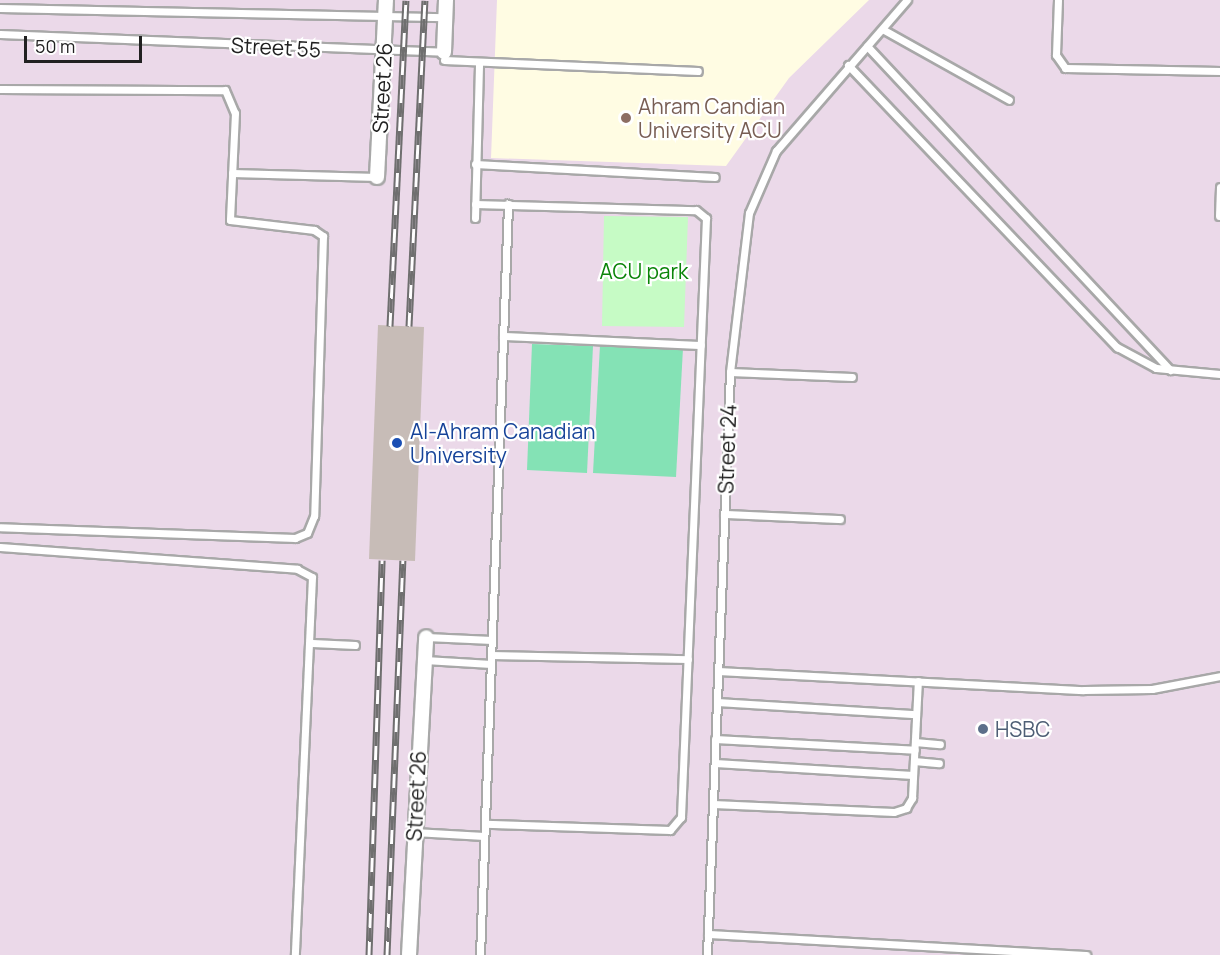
<!DOCTYPE html>
<style>
body{margin:0}
#map{position:relative;width:1220px;height:955px;overflow:hidden;background:#f2ede8;font-family:Manrope,sans-serif}
div>[style]{position:absolute}
.industrial>*{inset:0;background:#ebd9e9}
.education>*{inset:0;background:#fffce3}
.park>*{inset:0;background:#c6fbc5}
.pitch>*{inset:0;background:#84e2b5}
.building>*{inset:0;background:#c7bcb7}
.roads{filter:drop-shadow(2px 0 #a8a8a8) drop-shadow(-2px 0 #a8a8a8) drop-shadow(0 2px #a8a8a8) drop-shadow(0 -2px #a8a8a8)}
.lane>*{height:7px;margin:-3.5px;padding:0 3.5px;transform-origin:3.5px;border-radius:3.5px;background:#fff}
.street>*{height:14px;margin:-7px;padding:0 7px;transform-origin:7px;border-radius:7px;background:#fff}
.rail>*{height:7px;margin-top:-3.5px;transform-origin:0;background:repeating-linear-gradient(90deg,#fff 0 14px,#6f6f6f 0 28px);box-sizing:border-box;border-block:2px solid #6f6f6f}
.dots>*{width:16px;height:16px;translate:-50% -50%;box-sizing:border-box;border:3px solid #fff;border-radius:50%}
span{translate:-50% -50%;white-space:nowrap;text-align:center;line-height:1.15;-webkit-text-stroke:4.5px #fff;paint-order:stroke}
.street-label{font-size:21px;color:#212121}
.education-label{font-size:21px;color:#785e54}
.left{translate:0 -50%;text-align:left}
.park-label{font-size:21px;color:#0b8509}
.transit-label{font-size:21px;color:#164399}
.service-label{font-size:21px;color:#4e5e75}
.scale{position:absolute;left:24px;top:36px;width:118px;height:27px;box-sizing:border-box;border:3px solid #212121;border-top:0;padding-left:8px;font-size:18px;line-height:21px;white-space:nowrap;color:#212121;-webkit-text-stroke:4px #fff;paint-order:stroke}
</style>
<div id="map">
<div class="industrial">
<i style="clip-path:polygon(0 0,1220px 0,1220px 955px,0 955px)"></i>
</div>
<div class="education">
<i style="clip-path:polygon(497px 0,869px 0,789px 78px,726px 166px,491px 158px)"></i>
</div>
<div class="park">
<i style="clip-path:polygon(604px 216px,688px 217px,684px 327px,602px 326px)"></i>
</div>
<div class="pitch">
<i style="clip-path:polygon(532px 344px,593px 346px,587px 473px,527px 470px)"></i>
<i style="clip-path:polygon(600px 345px,683px 348px,676px 477px,593px 473px)"></i>
</div>
<div class="building">
<i style="clip-path:polygon(378px 325px,424px 327px,415px 561px,369px 559px)"></i>
</div>
<div class="roads">
<div class="lane">
<i style="left:1058px;top:0;width:55px;rotate:92.1deg"></i>
<i style="left:1056px;top:55px;width:16px;rotate:55deg"></i>
<i style="left:1065px;top:68px;width:155px;rotate:1.1deg"></i>
<i style="left:0;top:8px;width:445px;rotate:1.2deg"></i>
<i style="left:884px;top:30px;width:143px;rotate:29.2deg"></i>
<i style="left:0;top:34px;width:444px;rotate:2.3deg"></i>
<i style="left:867px;top:46px;width:444px;rotate:46.9deg"></i>
<i style="left:444px;top:60px;width:254px;rotate:2.5deg"></i>
<i style="left:848px;top:65px;width:390px;rotate:46.4deg"></i>
<i style="left:1117px;top:347px;width:44px;rotate:28.3deg"></i>
<i style="left:1156px;top:368px;width:64px;rotate:5.4deg"></i>
<i style="left:0;top:89px;width:225px;rotate:0.3deg"></i>
<i style="left:225px;top:90px;width:25px;rotate:67deg"></i>
<i style="left:235px;top:113px;width:107px;rotate:92.7deg"></i>
<i style="left:230px;top:220px;width:85px;rotate:6.8deg"></i>
<i style="left:314px;top:230px;width:11px;rotate:34deg"></i>
<i style="left:323px;top:236px;width:280px;rotate:91.8deg"></i>
<i style="left:314px;top:516px;width:18px;rotate:112deg"></i>
<i style="left:307px;top:533px;width:13px;rotate:157deg"></i>
<i style="left:295px;top:538px;width:295px;rotate:-177.9deg"></i>
<i style="left:475px;top:164px;width:240px;rotate:3.1deg"></i>
<i style="left:232px;top:173px;width:145px;rotate:1.6deg"></i>
<i style="left:475px;top:204px;width:221px;rotate:1.6deg"></i>
<i style="left:696px;top:210px;width:13px;rotate:39deg"></i>
<i style="left:706px;top:218px;width:600px;rotate:92.39deg"></i>
<i style="left:681px;top:817px;width:17px;rotate:130deg"></i>
<i style="left:670px;top:830px;width:185px;rotate:-178.1deg"></i>
<i style="left:1219px;top:216px;width:29px;rotate:-88deg"></i>
<i style="left:475px;top:218px;width:156px;rotate:-88.5deg"></i>
<i style="left:503px;top:336px;width:198px;rotate:2.6deg"></i>
<i style="left:730px;top:372px;width:122px;rotate:2.3deg"></i>
<i style="left:724px;top:514px;width:116px;rotate:2.5deg"></i>
<i style="left:0;top:547px;width:298px;rotate:4.2deg"></i>
<i style="left:297px;top:569px;width:17px;rotate:28deg"></i>
<i style="left:312px;top:577px;width:378px;rotate:92.6deg"></i>
<i style="left:426px;top:637px;width:66px;rotate:2.6deg"></i>
<i style="left:312px;top:643px;width:43px;rotate:2.7deg"></i>
<i style="left:491px;top:655px;width:197px;rotate:1.2deg"></i>
<i style="left:425px;top:660px;width:66px;rotate:3.5deg"></i>
<i style="left:718px;top:671px;width:366px;rotate:3deg"></i>
<i style="left:1084px;top:690px;width:68px;rotate:-0.8deg"></i>
<i style="left:1152px;top:689px;width:69px;rotate:-10.8deg"></i>
<i style="left:717px;top:702px;width:199px;rotate:3.5deg"></i>
<i style="left:715px;top:739px;width:200px;rotate:3.1deg"></i>
<i style="left:915px;top:742px;width:25px;rotate:5deg"></i>
<i style="left:914px;top:761px;width:25px;rotate:5deg"></i>
<i style="left:715px;top:763px;width:198px;rotate:3.5deg"></i>
<i style="left:713px;top:804px;width:181px;rotate:2.5deg"></i>
<i style="left:894px;top:812px;width:13px;rotate:-18deg"></i>
<i style="left:906px;top:808px;width:12px;rotate:-59deg"></i>
<i style="left:912px;top:798px;width:117px;rotate:-87.1deg"></i>
<i style="left:414px;top:832px;width:70px;rotate:3.3deg"></i>
<i style="left:708px;top:934px;width:379px;rotate:3.2deg"></i>
<i style="left:480px;top:955px;width:752px;rotate:-87.86deg"></i>
<i style="left:707px;top:955px;width:583px;rotate:-87.74deg"></i>
<i style="left:730px;top:372px;width:160px;rotate:-83.2deg"></i>
<i style="left:749px;top:213px;width:68px;rotate:-66.5deg"></i>
<i style="left:776px;top:151px;width:200px;rotate:-49.1deg"></i>
</div>
<div class="street">
<i style="left:444px;top:52px;width:52px;rotate:-87.8deg"></i>
<i style="left:377px;top:177px;width:177px;rotate:-87.1deg"></i>
<i style="left:409px;top:955px;width:318px;rotate:-86.9deg"></i>
</div>
</div>
<div class="rail">
<i style="left:390px;top:326px;width:326px;rotate:-87.2deg"></i>
<i style="left:409px;top:326px;width:326px;rotate:-87.2deg"></i>
<i style="left:369px;top:955px;width:395px;rotate:-88.1deg"></i>
<i style="left:387px;top:955px;width:395px;rotate:-87.7deg"></i>
</div>
<div class="dots">
<i style="left:626px;top:118px;background:#8d6e63"></i>
<i style="left:397px;top:443px;background:#1a4fb4"></i>
<i style="left:983px;top:729px;background:#5c6f8a"></i>
</div>
<div class="street-label">
<span style="left:276px;top:47px;rotate:3deg">Street 55</span>
<span style="left:382px;top:88px;rotate:-87deg">Street 26</span>
<span style="left:727px;top:449px;rotate:-88deg">Street 24</span>
<span style="left:416px;top:796px;rotate:-87deg">Street 26</span>
</div>
<div class="education-label">
<span class="left" style="left:638px;top:118px">Ahram Candian<br>University ACU</span>
</div>
<div class="park-label">
<span style="left:644px;top:271px">ACU park</span>
</div>
<div class="transit-label">
<span class="left" style="left:410px;top:443px">Al-Ahram Canadian<br>University</span>
</div>
<div class="service-label">
<span class="left" style="left:995px;top:729px">HSBC</span>
</div>
<div class="scale">50 m</div>
</div>
